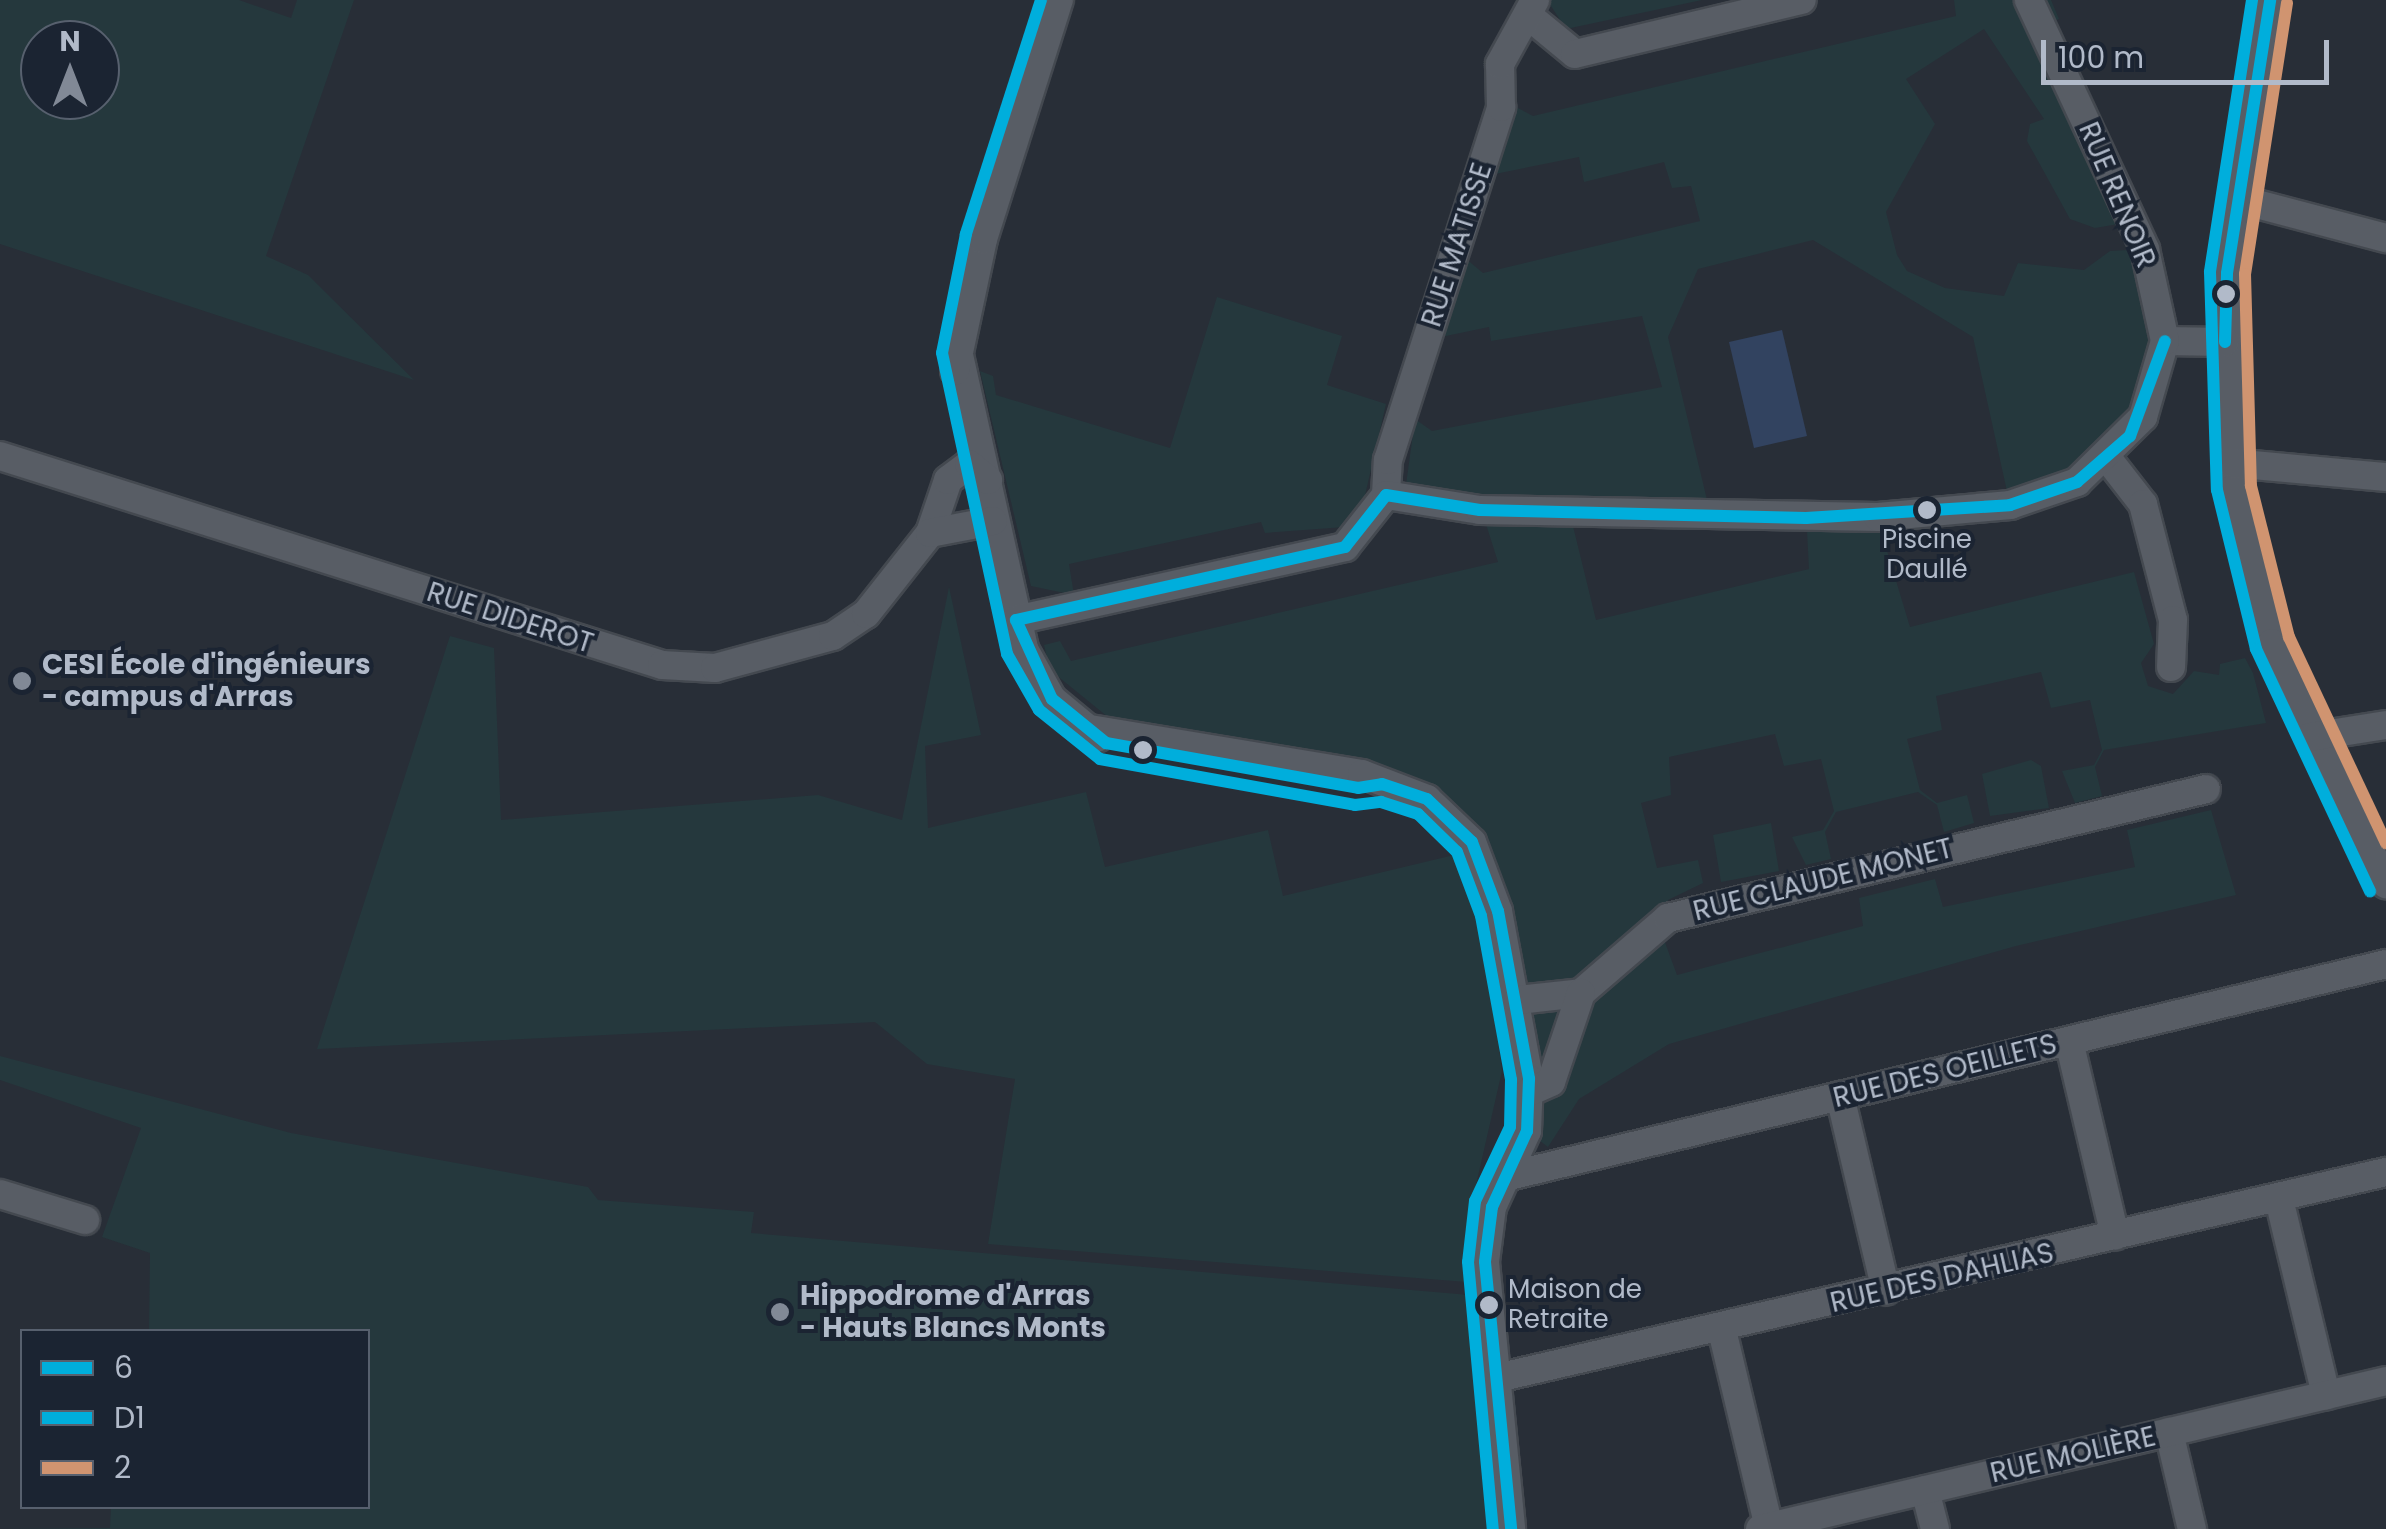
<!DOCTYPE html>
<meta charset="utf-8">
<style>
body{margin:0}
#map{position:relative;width:2386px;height:1529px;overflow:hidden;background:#282e37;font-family:Poppins,sans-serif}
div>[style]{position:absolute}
.green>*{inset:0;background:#25383d}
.water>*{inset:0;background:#324360}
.roads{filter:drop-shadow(2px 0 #444950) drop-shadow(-2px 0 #444950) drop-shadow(0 2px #444950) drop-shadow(0 -2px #444950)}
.minor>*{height:28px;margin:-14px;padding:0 14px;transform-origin:14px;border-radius:14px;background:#585d65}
.bus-1>*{height:12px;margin:-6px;padding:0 6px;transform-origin:6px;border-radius:6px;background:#00aedc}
.bus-2>*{height:12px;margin:-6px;padding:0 6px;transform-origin:6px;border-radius:6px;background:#00aedc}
.bus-3>*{height:12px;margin:-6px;padding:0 6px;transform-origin:6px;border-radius:6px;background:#d09470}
.dots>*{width:28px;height:28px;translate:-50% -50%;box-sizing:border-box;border:5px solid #1b2432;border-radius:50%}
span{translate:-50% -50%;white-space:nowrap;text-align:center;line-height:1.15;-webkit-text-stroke:8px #1b2432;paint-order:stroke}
.bus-label{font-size:26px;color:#b1bac9}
.left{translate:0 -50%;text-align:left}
.street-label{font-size:28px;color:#b1bac9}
.poi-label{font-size:28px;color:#b1bac9;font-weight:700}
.legend{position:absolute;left:20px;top:1329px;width:350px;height:180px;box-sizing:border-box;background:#1b2432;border:2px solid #57606e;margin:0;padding:12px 18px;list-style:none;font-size:30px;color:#b1bac9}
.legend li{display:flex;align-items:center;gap:20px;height:50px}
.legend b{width:50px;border:2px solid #57606e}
.north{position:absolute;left:20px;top:20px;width:100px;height:100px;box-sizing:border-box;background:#1b2432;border:2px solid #57606e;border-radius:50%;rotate:0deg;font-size:28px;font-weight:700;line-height:40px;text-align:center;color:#b1bac9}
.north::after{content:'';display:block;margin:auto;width:35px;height:45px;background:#818996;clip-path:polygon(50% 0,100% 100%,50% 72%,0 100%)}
.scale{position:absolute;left:2041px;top:40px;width:288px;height:45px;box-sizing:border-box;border:5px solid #b1bac9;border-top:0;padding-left:12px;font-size:30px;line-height:35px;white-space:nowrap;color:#b1bac9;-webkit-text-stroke:8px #1b2432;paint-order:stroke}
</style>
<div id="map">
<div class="green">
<i style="clip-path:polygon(evenodd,0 0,239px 0,291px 18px,297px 0,354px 0,266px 256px,308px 275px,414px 380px,0 244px,0 0,40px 40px,100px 40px,100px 100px,40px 100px,40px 40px)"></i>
<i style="clip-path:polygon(1547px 0,1702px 0,1566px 29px)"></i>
<i style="clip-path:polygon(1954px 0,2051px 0,2059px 19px,2048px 23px,2130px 222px,2095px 228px,2070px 219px,2027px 141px,2030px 124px,2044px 119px,1984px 29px,1906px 79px,1935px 124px,1886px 212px,1897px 255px,1907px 271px,1945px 288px,2004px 296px,2018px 263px,2084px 270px,2110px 251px,2145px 249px,2160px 300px,2130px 436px,2010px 505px,1973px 337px,1813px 240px,1698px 269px,1668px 337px,1708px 504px,1432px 498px,1406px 485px,1415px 419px,1432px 431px,1662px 387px,1642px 316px,1491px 341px,1489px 327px,1441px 337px,1465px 258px,1483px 273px,1700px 221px,1691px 186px,1672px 188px,1664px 162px,1584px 182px,1579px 157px,1490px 175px,1514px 106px,1533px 116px,1956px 16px)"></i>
<i style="clip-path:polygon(1217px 297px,1342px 336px,1327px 385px,1386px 404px,1358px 526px,1265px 533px,1261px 522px,1069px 564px,1074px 595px,1031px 586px,980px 371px,993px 376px,996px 395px,1170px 448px)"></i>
<i style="clip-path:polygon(1485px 521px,1572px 522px,1596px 620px,1809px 569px,1807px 531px,1881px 531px,1910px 627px,2134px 572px,2154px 644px,2141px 663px,2148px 686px,2173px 694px,2194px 671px,2219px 675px,2220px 664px,2245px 658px,2253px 673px,2266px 723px,2104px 750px,2095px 767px,2102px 796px,2075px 803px,2062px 771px,2094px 765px,2102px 750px,2090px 700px,2051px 708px,2041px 672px,1936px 696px,1942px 730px,1907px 739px,1920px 790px,1937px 803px,1967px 795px,1974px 823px,1944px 832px,1937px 805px,1918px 792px,1836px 812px,1825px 832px,1831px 859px,1806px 865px,1792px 837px,1823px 830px,1834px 811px,1821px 759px,1784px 766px,1775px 734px,1669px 757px,1671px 795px,1641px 803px,1657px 868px,1698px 860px,1703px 883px,1668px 900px,1663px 937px,1677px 975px,1863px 926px,1859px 898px,1935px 879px,1943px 907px,2135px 867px,2127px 830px,2211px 810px,2236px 895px,2016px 946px,1669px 1044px,1579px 1099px,1548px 1147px,1527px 1131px,1503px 944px,1486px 954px,1502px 1071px,1465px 1233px,1467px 1282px,988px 1244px,1015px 1079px,927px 1064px,875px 1022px,317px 1049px,450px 636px,494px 648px,501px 820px,818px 795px,902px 820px,949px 587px,981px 735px,925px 746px,928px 828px,1086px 792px,1105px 867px,1268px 830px,1283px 896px,1475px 850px,1427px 799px,1119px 726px,1050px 670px,1044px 645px,1060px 641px,1071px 661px,1498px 562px)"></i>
<i style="clip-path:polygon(2031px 760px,2041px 766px,2049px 808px,1990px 816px,1982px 774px)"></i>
<i style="clip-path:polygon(1771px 823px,1779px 871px,1721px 882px,1713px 835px)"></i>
<i style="clip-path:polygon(0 1056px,291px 1133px,588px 1187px,598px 1200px,754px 1212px,751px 1233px,1469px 1295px,1490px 1529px,0 1529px,110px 1528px,111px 1507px,368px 1506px,368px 1332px,149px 1331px,150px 1253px,102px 1237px,141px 1128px,0 1080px)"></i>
</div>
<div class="water">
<i style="clip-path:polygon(1782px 330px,1807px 436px,1754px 448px,1729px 342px)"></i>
</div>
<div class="roads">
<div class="minor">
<i style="left:2270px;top:0;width:276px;rotate:99deg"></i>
<i style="left:2227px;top:273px;width:215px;rotate:88.1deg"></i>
<i style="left:2234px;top:488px;width:160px;rotate:76.2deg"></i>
<i style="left:2272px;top:643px;width:267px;rotate:64.7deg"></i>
<i style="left:1530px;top:17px;width:58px;rotate:39.4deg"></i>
<i style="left:1575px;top:54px;width:233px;rotate:-13.4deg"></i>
<i style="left:2238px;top:199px;width:153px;rotate:14.8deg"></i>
<i style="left:2165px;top:341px;width:60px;rotate:1deg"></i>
<i style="left:959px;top:355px;width:301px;rotate:77.5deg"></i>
<i style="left:1024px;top:649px;width:57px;rotate:60.8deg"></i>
<i style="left:1052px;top:699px;width:60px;rotate:39.6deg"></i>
<i style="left:955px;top:371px;width:135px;rotate:-78deg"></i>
<i style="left:983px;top:239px;width:251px;rotate:-72.4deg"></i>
<i style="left:0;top:456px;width:694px;rotate:17.52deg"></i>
<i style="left:662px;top:665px;width:53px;rotate:3.2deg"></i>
<i style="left:715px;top:668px;width:122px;rotate:-15.2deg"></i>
<i style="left:833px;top:636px;width:40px;rotate:-34deg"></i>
<i style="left:866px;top:614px;width:103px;rotate:-51.7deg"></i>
<i style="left:930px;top:533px;width:56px;rotate:-71.2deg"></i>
<i style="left:948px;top:480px;width:26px;rotate:-37deg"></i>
<i style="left:969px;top:464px;width:25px;rotate:40deg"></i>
<i style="left:2108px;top:459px;width:57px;rotate:52.1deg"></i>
<i style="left:2143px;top:504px;width:120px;rotate:75.5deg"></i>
<i style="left:2173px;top:620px;width:47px;rotate:92.4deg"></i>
<i style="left:2231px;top:463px;width:156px;rotate:5.2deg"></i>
<i style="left:1386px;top:495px;width:35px;rotate:-87deg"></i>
<i style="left:1388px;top:460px;width:371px;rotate:-72.2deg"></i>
<i style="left:1501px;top:107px;width:43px;rotate:-91.3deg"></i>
<i style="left:1500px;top:64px;width:73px;rotate:-61.3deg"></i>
<i style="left:930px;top:533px;width:64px;rotate:-10.8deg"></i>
<i style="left:1016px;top:620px;width:337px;rotate:-12.5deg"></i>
<i style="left:1345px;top:547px;width:66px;rotate:-51.7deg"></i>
<i style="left:1386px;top:495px;width:95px;rotate:9.1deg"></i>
<i style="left:1480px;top:510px;width:398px;rotate:1deg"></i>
<i style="left:1878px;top:517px;width:133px;rotate:-5.2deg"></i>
<i style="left:2010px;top:505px;width:71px;rotate:-18.9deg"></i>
<i style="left:2077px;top:482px;width:93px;rotate:-44.6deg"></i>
<i style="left:2143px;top:417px;width:79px;rotate:-73.9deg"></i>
<i style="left:2165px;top:341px;width:94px;rotate:-102.3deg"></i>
<i style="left:2145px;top:249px;width:275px;rotate:-115deg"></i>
<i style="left:1084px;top:728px;width:282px;rotate:9.4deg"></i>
<i style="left:1362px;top:774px;width:70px;rotate:21deg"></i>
<i style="left:1427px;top:799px;width:62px;rotate:43.7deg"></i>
<i style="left:1472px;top:842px;width:74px;rotate:69.4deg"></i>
<i style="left:1498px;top:911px;width:171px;rotate:79.5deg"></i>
<i style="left:1529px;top:1079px;width:52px;rotate:92.2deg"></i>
<i style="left:1527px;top:1131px;width:84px;rotate:114.7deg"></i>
<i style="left:1492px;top:1207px;width:55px;rotate:97.3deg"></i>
<i style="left:1485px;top:1262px;width:268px;rotate:84.4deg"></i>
<i style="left:2310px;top:737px;width:77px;rotate:-9deg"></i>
<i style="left:1518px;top:1000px;width:63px;rotate:-6.3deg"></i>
<i style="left:1581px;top:993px;width:115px;rotate:-40.8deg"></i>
<i style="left:1668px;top:918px;width:553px;rotate:-13.48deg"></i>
<i style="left:2069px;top:1041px;width:200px;rotate:76.7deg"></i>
<i style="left:1529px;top:1092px;width:24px;rotate:-24deg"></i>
<i style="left:1551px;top:1082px;width:94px;rotate:-71.4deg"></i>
<i style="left:1840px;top:1096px;width:200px;rotate:76.7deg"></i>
<i style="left:1505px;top:1177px;width:906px;rotate:-13.59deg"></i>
<i style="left:0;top:1194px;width:89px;rotate:17deg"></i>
<i style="left:2279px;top:1199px;width:202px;rotate:76.5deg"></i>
<i style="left:1722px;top:1330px;width:203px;rotate:76.6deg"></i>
<i style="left:1497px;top:1378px;width:913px;rotate:-13.05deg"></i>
<i style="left:2169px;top:1432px;width:100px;rotate:76.7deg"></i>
<i style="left:1925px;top:1490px;width:40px;rotate:75.6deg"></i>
<i style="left:1760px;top:1529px;width:643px;rotate:-13.3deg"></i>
</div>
</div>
<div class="bus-1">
<i style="left:2225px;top:342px;width:69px;rotate:-88.3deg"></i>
<i style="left:2227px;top:273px;width:276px;rotate:-81deg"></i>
<i style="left:1016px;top:620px;width:337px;rotate:-12.5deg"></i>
<i style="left:1345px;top:547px;width:66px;rotate:-51.7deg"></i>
<i style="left:1386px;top:495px;width:95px;rotate:9.1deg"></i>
<i style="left:1480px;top:510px;width:326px;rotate:1.4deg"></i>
<i style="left:1806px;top:518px;width:204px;rotate:-3.6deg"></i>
<i style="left:2010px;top:505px;width:71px;rotate:-18.9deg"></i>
<i style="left:2077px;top:482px;width:70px;rotate:-41deg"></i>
<i style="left:2130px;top:436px;width:101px;rotate:-69.8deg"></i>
<i style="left:1016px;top:620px;width:87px;rotate:65.5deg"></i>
<i style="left:1052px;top:699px;width:70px;rotate:39.2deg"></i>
<i style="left:1106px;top:743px;width:256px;rotate:10.1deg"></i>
<i style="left:1358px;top:788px;width:24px;rotate:-9deg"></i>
<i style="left:1382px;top:784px;width:47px;rotate:18.4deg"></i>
<i style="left:1427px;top:799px;width:62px;rotate:43.7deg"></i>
<i style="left:1472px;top:842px;width:74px;rotate:69.4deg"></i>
<i style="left:1498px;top:911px;width:171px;rotate:79.5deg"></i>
<i style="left:1529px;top:1079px;width:52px;rotate:92.2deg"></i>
<i style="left:1527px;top:1131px;width:84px;rotate:114.7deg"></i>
<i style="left:1492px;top:1207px;width:55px;rotate:97.3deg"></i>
<i style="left:1485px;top:1262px;width:268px;rotate:84.4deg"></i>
</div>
<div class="bus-2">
<i style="left:1041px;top:0;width:246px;rotate:107.8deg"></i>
<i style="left:966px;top:234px;width:121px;rotate:101.4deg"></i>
<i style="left:942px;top:353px;width:308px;rotate:77.8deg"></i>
<i style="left:1007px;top:654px;width:64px;rotate:60.3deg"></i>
<i style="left:1039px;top:710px;width:78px;rotate:38.8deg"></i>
<i style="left:1100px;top:759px;width:259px;rotate:10.2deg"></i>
<i style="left:1355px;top:805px;width:26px;rotate:-7deg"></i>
<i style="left:1381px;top:802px;width:39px;rotate:18deg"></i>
<i style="left:1418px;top:814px;width:54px;rotate:44.3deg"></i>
<i style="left:1457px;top:852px;width:68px;rotate:69.4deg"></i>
<i style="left:1481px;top:916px;width:167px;rotate:79.6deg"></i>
<i style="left:1511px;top:1080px;width:47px;rotate:91.2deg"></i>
<i style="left:1510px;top:1127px;width:82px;rotate:115.3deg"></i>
<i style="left:1475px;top:1201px;width:61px;rotate:96.5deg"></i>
<i style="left:1468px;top:1262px;width:268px;rotate:84.7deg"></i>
<i style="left:2252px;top:0;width:275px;rotate:98.8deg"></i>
<i style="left:2210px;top:272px;width:218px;rotate:88.2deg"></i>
<i style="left:2217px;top:490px;width:164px;rotate:76.2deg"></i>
<i style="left:2256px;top:649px;width:268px;rotate:64.8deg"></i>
</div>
<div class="bus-3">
<i style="left:2287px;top:3px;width:274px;rotate:98.8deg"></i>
<i style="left:2245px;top:274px;width:212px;rotate:88.4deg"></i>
<i style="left:2251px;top:486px;width:156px;rotate:75.9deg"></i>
<i style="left:2289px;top:637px;width:228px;rotate:64.8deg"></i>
</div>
<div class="dots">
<i style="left:2226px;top:294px;background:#b1bac9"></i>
<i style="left:1927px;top:510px;background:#b1bac9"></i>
<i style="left:22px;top:681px;background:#818996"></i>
<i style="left:1143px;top:750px;background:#b1bac9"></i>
<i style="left:1489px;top:1305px;background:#b1bac9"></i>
<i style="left:780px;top:1312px;background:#818996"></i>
</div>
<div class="bus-label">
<span style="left:1927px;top:555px">Piscine<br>Daullé</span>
<span class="left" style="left:1508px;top:1305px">Maison de<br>Retraite</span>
</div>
<div class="street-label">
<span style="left:2117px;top:195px;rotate:67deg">RUE RENOIR</span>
<span style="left:1457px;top:245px;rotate:-72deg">RUE MATISSE</span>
<span style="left:510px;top:618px;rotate:18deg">RUE DIDEROT</span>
<span style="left:1823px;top:880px;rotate:-14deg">RUE CLAUDE MONET</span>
<span style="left:1945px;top:1071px;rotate:-14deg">RUE DES OEILLETS</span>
<span style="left:1942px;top:1278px;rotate:-13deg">RUE DES DAHLIAS</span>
<span style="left:2073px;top:1455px;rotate:-13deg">RUE MOLIÈRE</span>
</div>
<div class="poi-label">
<span class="left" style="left:42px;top:681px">CESI École d'ingénieurs<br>- campus d'Arras</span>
<span class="left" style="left:800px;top:1312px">Hippodrome d'Arras<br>- Hauts Blancs Monts</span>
</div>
<ul class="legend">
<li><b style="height:12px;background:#00aedc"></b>6</li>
<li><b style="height:12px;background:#00aedc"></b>D1</li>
<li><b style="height:12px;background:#d09470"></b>2</li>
</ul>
<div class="north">N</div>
<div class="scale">100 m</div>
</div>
